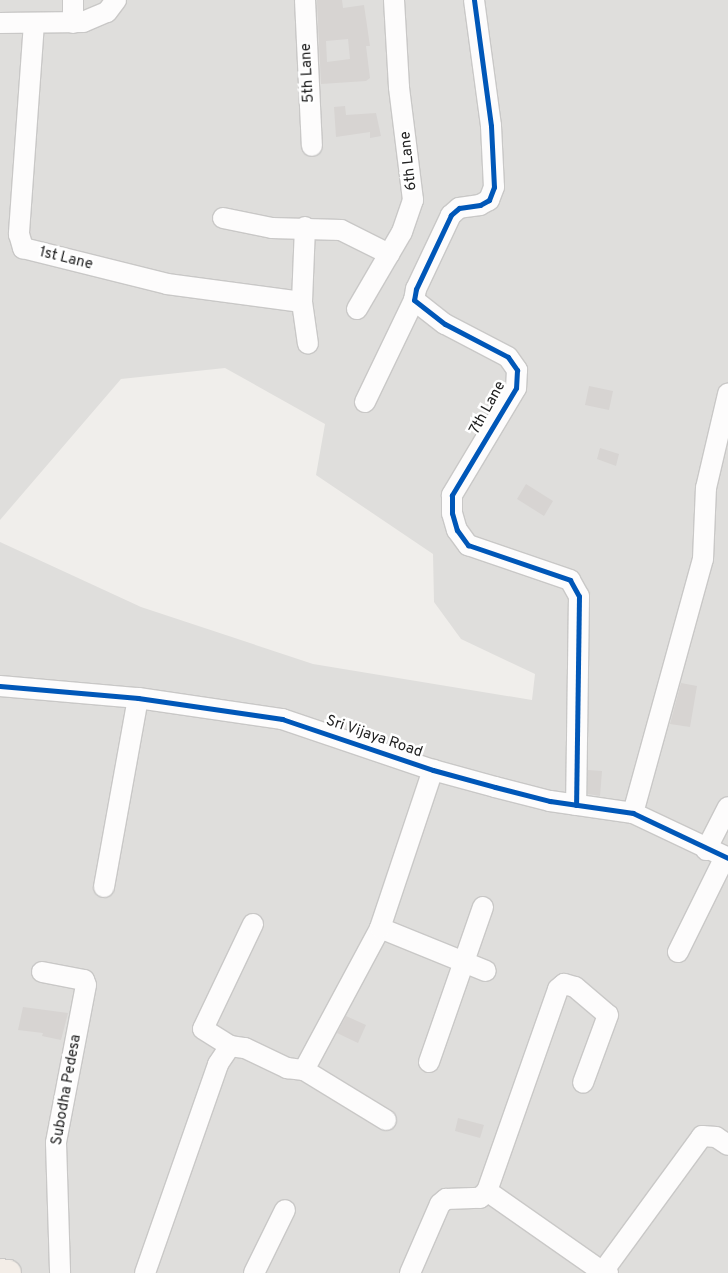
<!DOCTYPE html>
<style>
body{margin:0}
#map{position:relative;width:728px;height:1273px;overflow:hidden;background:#f0eeeb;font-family:Overpass,sans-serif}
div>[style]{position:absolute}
.residential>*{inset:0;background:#dfdedc}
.building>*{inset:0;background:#d7d4d2}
.roads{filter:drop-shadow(1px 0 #c9c8c7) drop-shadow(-1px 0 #c9c8c7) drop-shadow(0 1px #c9c8c7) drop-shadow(0 -1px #c9c8c7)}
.minor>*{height:20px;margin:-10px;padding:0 10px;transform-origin:10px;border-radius:10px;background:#fdfcfc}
.major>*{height:26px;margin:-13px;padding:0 13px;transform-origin:13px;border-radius:13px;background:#f3ede7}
.cycleway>*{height:5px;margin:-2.5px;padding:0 2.5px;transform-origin:2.5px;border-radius:2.5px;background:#0057b8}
span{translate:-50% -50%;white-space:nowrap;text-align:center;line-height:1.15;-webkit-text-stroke:5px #fff;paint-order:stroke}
.street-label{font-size:15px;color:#222}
</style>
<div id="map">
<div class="residential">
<i style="clip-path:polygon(0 0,728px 0,728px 1273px,0 1273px,0 542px,141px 607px,313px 664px,532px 700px,535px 674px,461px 639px,434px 602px,433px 554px,316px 475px,325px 424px,225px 368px,121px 379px,0 520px)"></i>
</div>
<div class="building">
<i style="clip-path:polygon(evenodd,317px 0,342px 0,343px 8px,364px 5px,370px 46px,366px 46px,370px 78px,366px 81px,321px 84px,317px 0,348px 39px,350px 59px,327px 62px,326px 41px,348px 39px)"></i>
<i style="clip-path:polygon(345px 106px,346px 115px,376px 113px,381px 136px,370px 138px,370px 132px,336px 137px,334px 107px)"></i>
<i style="clip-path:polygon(589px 386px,613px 391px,609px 410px,585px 405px)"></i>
<i style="clip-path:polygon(600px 448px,619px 454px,616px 466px,597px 459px)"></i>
<i style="clip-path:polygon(526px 484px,553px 501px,544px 516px,517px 499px)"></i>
<i style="clip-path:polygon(681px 683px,697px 686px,690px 727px,670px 724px)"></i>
<i style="clip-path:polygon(588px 770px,602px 771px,600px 796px,588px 794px)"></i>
<i style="clip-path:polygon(23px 1007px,68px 1013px,61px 1040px,42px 1036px,43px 1033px,18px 1030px)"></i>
<i style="clip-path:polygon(346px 1016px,366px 1025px,358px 1043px,337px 1033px)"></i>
<i style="clip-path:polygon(458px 1118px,484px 1125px,480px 1138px,455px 1131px)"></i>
</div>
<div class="roads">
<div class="minor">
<i style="left:73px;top:0;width:23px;rotate:90deg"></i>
<i style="left:305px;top:0;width:146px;rotate:87.3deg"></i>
<i style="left:474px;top:0;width:127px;rotate:82.3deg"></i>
<i style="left:491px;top:126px;width:61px;rotate:87.2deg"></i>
<i style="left:494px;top:187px;width:14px;rotate:111deg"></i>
<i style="left:489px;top:200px;width:10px;rotate:151deg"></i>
<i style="left:480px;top:205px;width:21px;rotate:172deg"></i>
<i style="left:459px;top:208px;width:11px;rotate:139deg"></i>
<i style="left:451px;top:215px;width:82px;rotate:115.3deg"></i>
<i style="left:416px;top:289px;width:11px;rotate:100deg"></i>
<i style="left:414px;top:300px;width:39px;rotate:38deg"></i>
<i style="left:445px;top:324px;width:71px;rotate:27.6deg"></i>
<i style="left:508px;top:357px;width:16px;rotate:55deg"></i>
<i style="left:517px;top:370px;width:18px;rotate:93deg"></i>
<i style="left:516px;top:388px;width:125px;rotate:120.9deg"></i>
<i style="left:452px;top:495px;width:18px;rotate:90deg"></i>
<i style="left:452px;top:513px;width:18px;rotate:74deg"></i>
<i style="left:457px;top:530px;width:19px;rotate:54deg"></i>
<i style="left:468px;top:545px;width:108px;rotate:18.9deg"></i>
<i style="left:570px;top:580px;width:18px;rotate:61deg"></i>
<i style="left:579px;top:596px;width:209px;rotate:90.8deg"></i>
<i style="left:0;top:23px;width:83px;rotate:-0.7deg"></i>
<i style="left:83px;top:22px;width:26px;rotate:-23deg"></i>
<i style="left:107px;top:12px;width:15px;rotate:-53deg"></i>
<i style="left:34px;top:23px;width:212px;rotate:94.1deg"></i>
<i style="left:19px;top:234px;width:15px;rotate:74deg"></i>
<i style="left:23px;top:248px;width:148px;rotate:14deg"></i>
<i style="left:167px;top:284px;width:136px;rotate:7.6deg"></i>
<i style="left:223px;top:218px;width:50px;rotate:11.5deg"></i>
<i style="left:272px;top:228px;width:69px;rotate:1.7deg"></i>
<i style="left:341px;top:230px;width:54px;rotate:26.6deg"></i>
<i style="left:305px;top:227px;width:75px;rotate:92.3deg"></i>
<i style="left:302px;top:302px;width:42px;rotate:81.9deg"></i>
<i style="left:357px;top:309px;width:89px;rotate:-59.7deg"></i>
<i style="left:402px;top:232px;width:34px;rotate:-71deg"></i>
<i style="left:413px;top:200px;width:114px;rotate:-97.1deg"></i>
<i style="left:399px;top:87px;width:87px;rotate:-93.3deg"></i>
<i style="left:365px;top:402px;width:113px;rotate:-64.3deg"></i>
<i style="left:0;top:686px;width:139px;rotate:5deg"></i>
<i style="left:138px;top:698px;width:146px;rotate:8.3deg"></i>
<i style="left:282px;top:719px;width:159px;rotate:18.7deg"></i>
<i style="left:433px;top:770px;width:64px;rotate:15.3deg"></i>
<i style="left:495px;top:787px;width:57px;rotate:14.3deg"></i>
<i style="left:550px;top:801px;width:84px;rotate:8.2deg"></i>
<i style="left:633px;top:813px;width:105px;rotate:25.3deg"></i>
<i style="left:633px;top:813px;width:263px;rotate:-74.6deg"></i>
<i style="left:703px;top:559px;width:71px;rotate:-87.6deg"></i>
<i style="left:706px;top:488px;width:97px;rotate:-76.8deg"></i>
<i style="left:706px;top:850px;width:48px;rotate:-62.9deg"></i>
<i style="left:104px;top:887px;width:192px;rotate:-79.8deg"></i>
<i style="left:253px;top:924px;width:116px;rotate:115.5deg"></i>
<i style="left:203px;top:1029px;width:32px;rotate:32deg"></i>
<i style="left:230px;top:1046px;width:15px;rotate:8deg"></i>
<i style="left:245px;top:1048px;width:47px;rotate:25.5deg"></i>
<i style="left:287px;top:1068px;width:17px;rotate:7deg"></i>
<i style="left:304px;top:1070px;width:96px;rotate:31.4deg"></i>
<i style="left:380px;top:928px;width:114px;rotate:22.1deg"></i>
<i style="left:678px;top:952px;width:106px;rotate:-63.7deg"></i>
<i style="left:42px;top:972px;width:43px;rotate:10.8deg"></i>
<i style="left:84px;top:980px;width:5px;rotate:68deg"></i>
<i style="left:86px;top:985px;width:161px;rotate:100.8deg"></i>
<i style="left:56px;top:1143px;width:130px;rotate:88.2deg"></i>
<i style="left:429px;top:1062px;width:164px;rotate:-70.8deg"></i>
<i style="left:304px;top:1070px;width:161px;rotate:-61.8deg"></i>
<i style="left:380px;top:928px;width:167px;rotate:-71.5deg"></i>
<i style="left:487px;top:1191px;width:143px;rotate:35deg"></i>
<i style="left:145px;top:1273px;width:221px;rotate:-70.7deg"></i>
<i style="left:218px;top:1064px;width:22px;rotate:-56deg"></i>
<i style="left:254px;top:1273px;width:70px;rotate:-63.8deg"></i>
<i style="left:410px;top:1273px;width:75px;rotate:-66.5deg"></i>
<i style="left:440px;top:1204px;width:8px;rotate:-40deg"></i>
<i style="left:446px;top:1199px;width:34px;rotate:-2deg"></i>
<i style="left:480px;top:1198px;width:10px;rotate:-45deg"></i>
<i style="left:487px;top:1191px;width:214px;rotate:-70.6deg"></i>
<i style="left:558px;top:989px;width:8px;rotate:-40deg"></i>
<i style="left:564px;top:984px;width:11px;rotate:15deg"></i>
<i style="left:575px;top:987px;width:43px;rotate:40.3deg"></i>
<i style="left:608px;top:1015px;width:72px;rotate:110.2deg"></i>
<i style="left:608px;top:1273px;width:5px;rotate:-143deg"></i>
<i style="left:604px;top:1270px;width:166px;rotate:-53.8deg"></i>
<i style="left:702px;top:1136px;width:14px;rotate:4deg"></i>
<i style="left:716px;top:1137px;width:14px;rotate:34deg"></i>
</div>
<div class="major">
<i style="left:0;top:1272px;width:8px;rotate:7deg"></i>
</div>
</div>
<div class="cycleway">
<i style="left:474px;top:0;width:127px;rotate:82.3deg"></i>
<i style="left:491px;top:126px;width:61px;rotate:87.2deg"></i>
<i style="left:494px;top:187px;width:14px;rotate:111deg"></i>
<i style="left:489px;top:200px;width:10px;rotate:151deg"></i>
<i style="left:480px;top:205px;width:21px;rotate:172deg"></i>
<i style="left:459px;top:208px;width:11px;rotate:139deg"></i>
<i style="left:451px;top:215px;width:82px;rotate:115.3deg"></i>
<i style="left:416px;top:289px;width:11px;rotate:100deg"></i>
<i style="left:414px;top:300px;width:39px;rotate:38deg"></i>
<i style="left:445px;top:324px;width:71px;rotate:27.6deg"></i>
<i style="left:508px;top:357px;width:16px;rotate:55deg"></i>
<i style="left:517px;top:370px;width:18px;rotate:93deg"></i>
<i style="left:516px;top:388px;width:125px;rotate:120.9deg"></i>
<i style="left:452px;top:495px;width:18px;rotate:90deg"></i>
<i style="left:452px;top:513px;width:18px;rotate:74deg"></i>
<i style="left:457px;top:530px;width:19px;rotate:54deg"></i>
<i style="left:468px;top:545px;width:108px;rotate:18.9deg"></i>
<i style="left:570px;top:580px;width:18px;rotate:61deg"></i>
<i style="left:579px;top:596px;width:209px;rotate:90.8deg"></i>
<i style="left:0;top:686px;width:139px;rotate:5deg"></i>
<i style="left:138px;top:698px;width:146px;rotate:8.3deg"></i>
<i style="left:282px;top:719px;width:159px;rotate:18.7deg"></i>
<i style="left:433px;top:770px;width:64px;rotate:15.3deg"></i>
<i style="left:495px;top:787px;width:57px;rotate:14.3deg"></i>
<i style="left:550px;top:801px;width:84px;rotate:8.2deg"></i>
<i style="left:633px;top:813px;width:105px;rotate:25.3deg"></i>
</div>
<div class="street-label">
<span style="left:308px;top:73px;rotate:-93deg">5th Lane</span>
<span style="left:409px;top:161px;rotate:-96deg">6th Lane</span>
<span style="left:66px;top:259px;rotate:14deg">1st Lane</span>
<span style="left:488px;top:408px;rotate:-61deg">7th Lane</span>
<span style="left:374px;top:737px;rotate:19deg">Sri Vijaya Road</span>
<span style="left:67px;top:1090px;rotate:-80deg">Subodha Pedesa</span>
</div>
</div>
